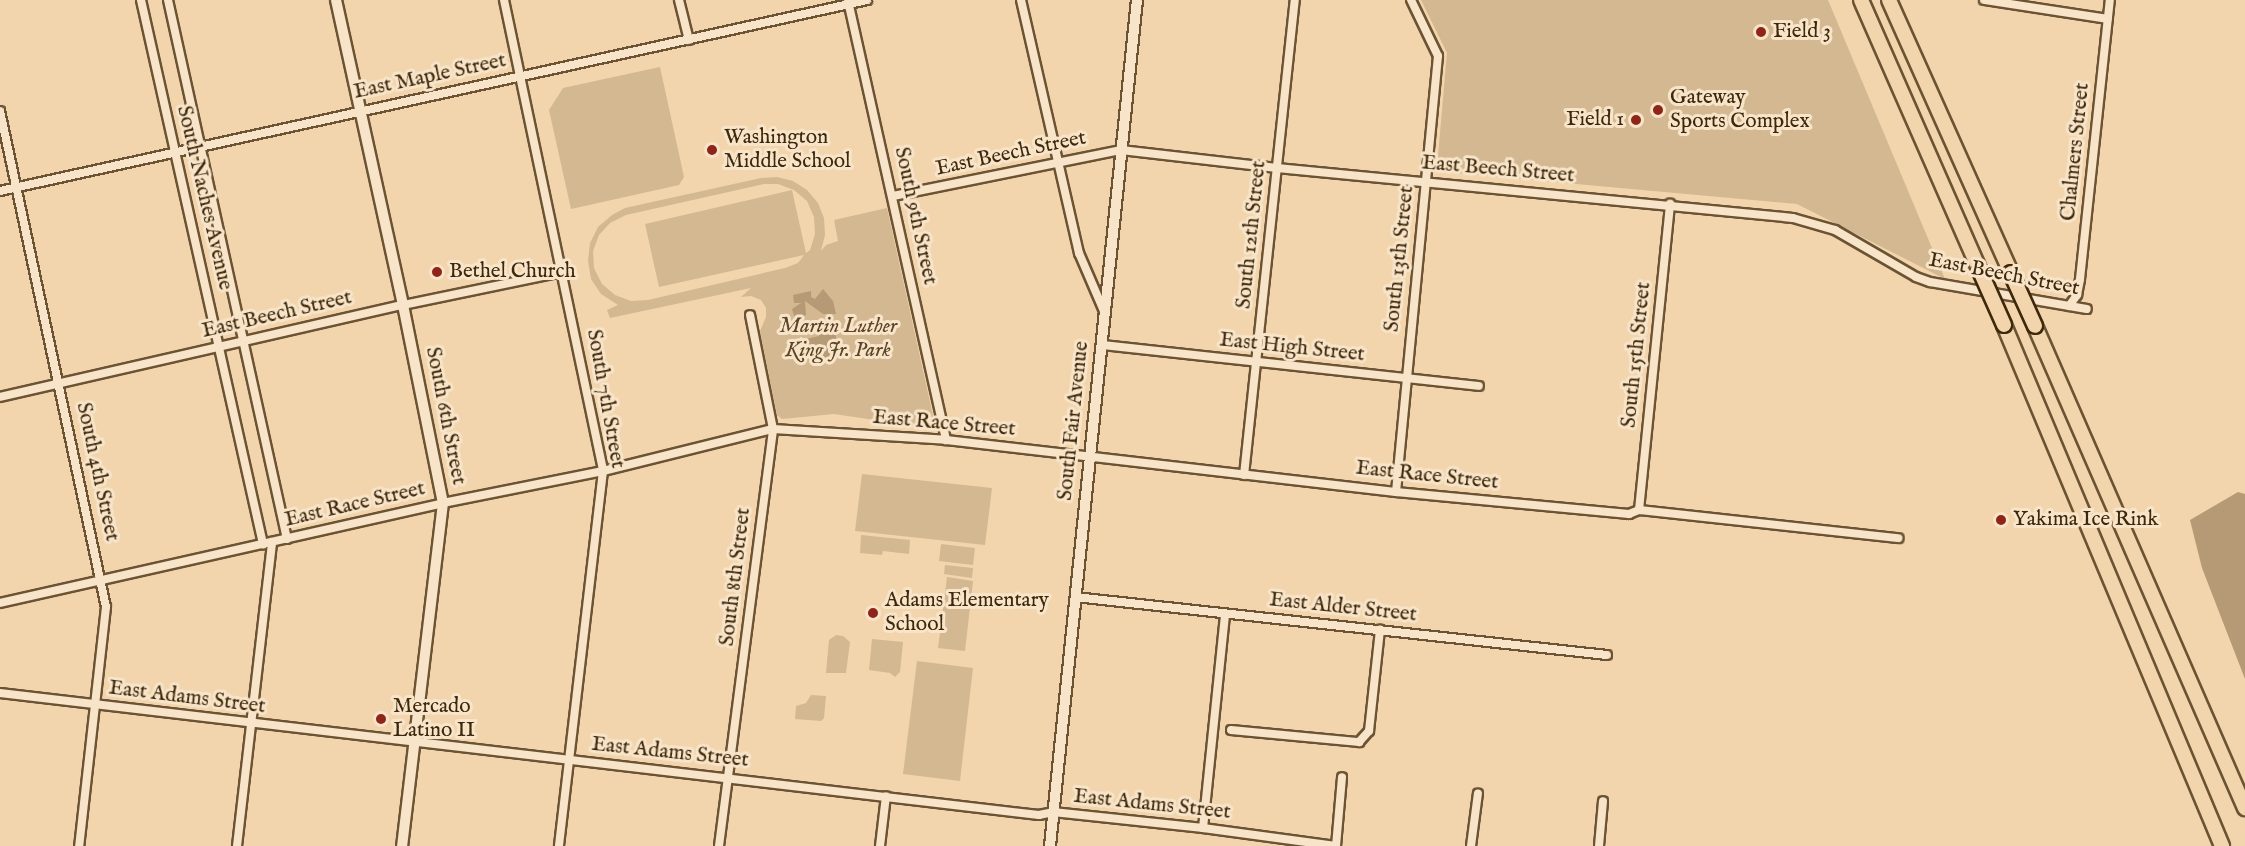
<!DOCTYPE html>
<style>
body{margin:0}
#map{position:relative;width:2245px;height:846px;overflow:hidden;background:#f2d5ac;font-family:"IM FELL English",serif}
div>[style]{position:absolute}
.green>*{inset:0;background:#d3b891}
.water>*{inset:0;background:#b59a75}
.roads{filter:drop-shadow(2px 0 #6b5333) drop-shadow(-2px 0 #6b5333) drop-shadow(0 2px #6b5333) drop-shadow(0 -2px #6b5333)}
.street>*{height:8px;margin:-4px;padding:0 4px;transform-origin:4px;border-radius:4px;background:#f7e4c9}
.secondary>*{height:10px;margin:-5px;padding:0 5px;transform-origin:5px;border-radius:5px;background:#f7e4c9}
.highway>*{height:14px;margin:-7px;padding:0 7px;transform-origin:7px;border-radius:7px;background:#f2d5ac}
.bridges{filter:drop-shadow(2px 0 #3e280b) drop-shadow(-2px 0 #3e280b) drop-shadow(0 2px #3e280b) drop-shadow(0 -2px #3e280b)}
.highway-bridge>*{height:14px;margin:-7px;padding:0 7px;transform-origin:7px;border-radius:7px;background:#f2d5ac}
.dots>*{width:16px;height:16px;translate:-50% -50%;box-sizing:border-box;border:3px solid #f7e4c9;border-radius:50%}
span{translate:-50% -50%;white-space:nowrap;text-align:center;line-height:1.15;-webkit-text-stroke:6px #f7e4c9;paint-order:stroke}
.poi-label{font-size:21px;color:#3e280b}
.left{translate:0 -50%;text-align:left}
.right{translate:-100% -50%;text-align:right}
.street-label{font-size:21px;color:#3e280b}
.park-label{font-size:21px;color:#5c4526;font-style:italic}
</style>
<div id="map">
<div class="green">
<i style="clip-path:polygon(1421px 0,1828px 0,1945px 279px,1797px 204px,1445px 172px,1437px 167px,1447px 53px)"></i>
<i style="clip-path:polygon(660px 67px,684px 177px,679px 185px,571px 209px,549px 110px,563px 88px)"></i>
<i style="clip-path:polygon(evenodd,777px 177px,793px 181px,807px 190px,818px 203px,824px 218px,825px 235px,821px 251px,826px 245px,838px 241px,834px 220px,887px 208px,934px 420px,930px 425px,922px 427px,834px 414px,782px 419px,777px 415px,760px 331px,766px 317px,766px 308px,761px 300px,751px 296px,741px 297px,751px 288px,610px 318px,607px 310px,618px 305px,601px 294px,591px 279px,588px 261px,590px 243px,598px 227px,612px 215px,625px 208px,761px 178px,777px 177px,764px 184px,778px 184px,794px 190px,807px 201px,814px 217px,815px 234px,810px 250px,806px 253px,792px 190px,645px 224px,659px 287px,804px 255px,798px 263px,785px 268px,648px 300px,631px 301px,615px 295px,602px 284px,594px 268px,593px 251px,599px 235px,610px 223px,626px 215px,764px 184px)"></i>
<i style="clip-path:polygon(862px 474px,992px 488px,985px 545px,855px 531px)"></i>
<i style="clip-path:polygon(861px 535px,910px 540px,909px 554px,883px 551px,882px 555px,860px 553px)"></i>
<i style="clip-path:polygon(941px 544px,975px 548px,973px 565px,939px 561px)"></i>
<i style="clip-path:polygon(945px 565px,973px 568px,972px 578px,944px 574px)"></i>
<i style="clip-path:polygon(947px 577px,973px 581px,965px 651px,938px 648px)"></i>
<i style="clip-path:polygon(836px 635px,843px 636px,850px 642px,846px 673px,826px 673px,829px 640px)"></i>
<i style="clip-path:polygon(872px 639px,903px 642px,900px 672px,895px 677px,890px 673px,869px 670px)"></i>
<i style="clip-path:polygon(917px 661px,973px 668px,960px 781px,903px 774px)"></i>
<i style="clip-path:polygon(811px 695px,826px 696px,824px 718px,821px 721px,795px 719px,796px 706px,806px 703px)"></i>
</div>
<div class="water">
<i style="clip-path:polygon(823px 289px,833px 301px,836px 314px,823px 314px,805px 301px,806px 315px,801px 318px,794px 316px,792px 309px,801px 303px,794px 303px,793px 295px,811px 291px,811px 297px,815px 299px)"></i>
<i style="clip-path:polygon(824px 327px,830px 328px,836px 336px,836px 347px,830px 349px,831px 357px,821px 359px,818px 351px,813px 352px,814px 357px,806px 359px,802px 340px,819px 336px,820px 330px)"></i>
<i style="clip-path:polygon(2238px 492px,2245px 494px,2245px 679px,2202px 568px,2190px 520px)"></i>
</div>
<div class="roads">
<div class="street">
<i style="left:141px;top:0;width:558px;rotate:77.36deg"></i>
<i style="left:168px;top:0;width:552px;rotate:77.55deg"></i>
<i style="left:504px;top:0;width:481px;rotate:78.1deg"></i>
<i style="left:603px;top:471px;width:378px;rotate:96.7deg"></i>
<i style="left:679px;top:0;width:41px;rotate:76deg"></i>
<i style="left:1021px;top:0;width:260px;rotate:77.1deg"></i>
<i style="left:1079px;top:253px;width:63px;rotate:66.7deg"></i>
<i style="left:1984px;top:0;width:125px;rotate:8.7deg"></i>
<i style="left:848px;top:1px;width:450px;rotate:77.4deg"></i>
<i style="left:0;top:111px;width:507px;rotate:77.94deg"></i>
<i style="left:106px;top:607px;width:241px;rotate:96.4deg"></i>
<i style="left:0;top:191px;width:888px;rotate:-12.42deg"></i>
<i style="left:893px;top:196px;width:233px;rotate:-11.4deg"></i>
<i style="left:1121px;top:150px;width:157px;rotate:6.6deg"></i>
<i style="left:1277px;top:168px;width:518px;rotate:5.53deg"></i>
<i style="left:1793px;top:218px;width:44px;rotate:15.9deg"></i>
<i style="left:1835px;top:230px;width:94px;rotate:30.1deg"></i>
<i style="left:1916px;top:277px;width:15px;rotate:20deg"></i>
<i style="left:1930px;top:282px;width:159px;rotate:9.8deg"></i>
<i style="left:2069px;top:306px;width:14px;rotate:-54deg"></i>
<i style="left:2077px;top:295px;width:16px;rotate:-79deg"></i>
<i style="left:2080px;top:279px;width:281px;rotate:-83.9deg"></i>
<i style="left:1102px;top:345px;width:379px;rotate:6.2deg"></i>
<i style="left:0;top:397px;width:413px;rotate:-12.9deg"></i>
<i style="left:403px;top:305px;width:162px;rotate:-11.7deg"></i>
<i style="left:1244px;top:475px;width:478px;rotate:-83.9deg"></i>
<i style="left:1396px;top:492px;width:438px;rotate:-84.5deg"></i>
<i style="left:1438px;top:56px;width:62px;rotate:-115.7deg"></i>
<i style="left:1639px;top:510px;width:308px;rotate:-84.2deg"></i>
<i style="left:1075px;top:597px;width:535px;rotate:6.22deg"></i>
<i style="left:0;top:603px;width:454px;rotate:-12.7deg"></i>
<i style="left:443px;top:503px;width:163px;rotate:-11.3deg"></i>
<i style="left:603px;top:471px;width:175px;rotate:-13.9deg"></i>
<i style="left:773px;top:429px;width:173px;rotate:3.6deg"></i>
<i style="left:946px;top:440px;width:453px;rotate:6.6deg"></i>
<i style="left:1396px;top:492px;width:234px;rotate:5.4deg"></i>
<i style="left:1629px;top:514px;width:11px;rotate:-22deg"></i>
<i style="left:1639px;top:510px;width:261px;rotate:6.2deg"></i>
<i style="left:0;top:693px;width:1046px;rotate:6.7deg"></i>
<i style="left:1039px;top:815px;width:14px;rotate:-12deg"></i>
<i style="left:1053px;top:812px;width:151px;rotate:6.1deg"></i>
<i style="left:1203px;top:828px;width:134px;rotate:7.7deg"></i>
<i style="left:1231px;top:730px;width:129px;rotate:5.4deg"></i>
<i style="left:1359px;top:742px;width:15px;rotate:-48deg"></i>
<i style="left:1369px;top:731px;width:102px;rotate:-83.8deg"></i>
<i style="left:1203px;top:828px;width:215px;rotate:-84.1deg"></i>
<i style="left:237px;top:846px;width:306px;rotate:-83.4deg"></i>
<i style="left:719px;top:846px;width:420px;rotate:-82.6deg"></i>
<i style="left:773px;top:429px;width:116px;rotate:-101.4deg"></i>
<i style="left:880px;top:846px;width:50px;rotate:-83.2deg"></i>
<i style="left:1336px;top:846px;width:69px;rotate:-85deg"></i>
<i style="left:1471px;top:846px;width:53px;rotate:-82.5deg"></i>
<i style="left:1599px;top:846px;width:45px;rotate:-84.9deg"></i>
</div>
<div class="secondary">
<i style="left:336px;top:0;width:312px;rotate:77.6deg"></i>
<i style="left:403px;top:305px;width:202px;rotate:78.6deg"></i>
<i style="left:443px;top:503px;width:345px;rotate:96.8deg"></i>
<i style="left:1050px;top:846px;width:850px;rotate:-84.13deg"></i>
</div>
<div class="highway">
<i style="left:1861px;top:0;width:296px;rotate:66.3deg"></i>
<i style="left:1889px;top:0;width:299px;rotate:65.9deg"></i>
<i style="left:2004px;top:325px;width:565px;rotate:67.29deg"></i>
<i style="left:2035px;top:326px;width:526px;rotate:66.46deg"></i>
</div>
</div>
<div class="bridges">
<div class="highway-bridge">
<i style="left:1980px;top:271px;width:59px;rotate:66deg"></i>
<i style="left:2011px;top:273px;width:58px;rotate:65.6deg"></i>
</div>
</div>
<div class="dots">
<i style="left:1761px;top:32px;background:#8f2418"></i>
<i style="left:1658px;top:110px;background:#8f2418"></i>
<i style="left:1636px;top:120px;background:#8f2418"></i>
<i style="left:712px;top:150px;background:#8f2418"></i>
<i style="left:437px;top:272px;background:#8f2418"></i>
<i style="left:2001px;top:520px;background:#8f2418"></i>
<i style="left:873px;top:613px;background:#8f2418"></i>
<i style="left:381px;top:719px;background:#8f2418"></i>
</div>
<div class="poi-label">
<span class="left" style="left:1773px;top:32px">Field 3</span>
<span class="left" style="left:1670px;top:110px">Gateway<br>Sports Complex</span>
<span class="right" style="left:1624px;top:120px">Field 1</span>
<span class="left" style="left:724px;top:150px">Washington<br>Middle School</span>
<span class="left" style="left:449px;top:272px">Bethel Church</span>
<span class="left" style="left:2013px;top:520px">Yakima Ice Rink</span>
<span class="left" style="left:885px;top:613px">Adams Elementary<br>School</span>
<span class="left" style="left:393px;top:719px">Mercado<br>Latino II</span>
</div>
<div class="street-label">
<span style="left:430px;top:77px;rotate:-12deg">East Maple Street</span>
<span style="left:2076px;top:152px;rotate:-84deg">Chalmers Street</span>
<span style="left:1011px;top:154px;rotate:-12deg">East Beech Street</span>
<span style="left:1498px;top:170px;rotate:5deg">East Beech Street</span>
<span style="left:204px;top:198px;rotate:77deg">South Naches Avenue</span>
<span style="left:915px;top:216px;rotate:78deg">South 9th Street</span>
<span style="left:1252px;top:235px;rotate:-84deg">South 12th Street</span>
<span style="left:1400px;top:259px;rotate:-84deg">South 13th Street</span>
<span style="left:2004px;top:275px;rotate:11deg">East Beech Street</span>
<span style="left:277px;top:315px;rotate:-13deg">East Beech Street</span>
<span style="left:1292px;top:348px;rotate:6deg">East High Street</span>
<span style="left:1637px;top:355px;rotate:-84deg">South 15th Street</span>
<span style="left:605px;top:399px;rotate:80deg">South 7th Street</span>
<span style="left:445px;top:416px;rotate:79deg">South 6th Street</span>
<span style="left:1074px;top:421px;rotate:-84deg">South Fair Avenue</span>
<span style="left:944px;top:424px;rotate:5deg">East Race Street</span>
<span style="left:97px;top:472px;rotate:78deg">South 4th Street</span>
<span style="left:1427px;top:476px;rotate:6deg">East Race Street</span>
<span style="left:355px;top:505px;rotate:-13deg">East Race Street</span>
<span style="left:736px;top:577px;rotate:-83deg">South 8th Street</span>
<span style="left:1343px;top:608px;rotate:6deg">East Alder Street</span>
<span style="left:187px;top:698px;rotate:7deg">East Adams Street</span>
<span style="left:670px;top:753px;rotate:6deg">East Adams Street</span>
<span style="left:1152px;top:805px;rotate:6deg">East Adams Street</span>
</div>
<div class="park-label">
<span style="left:838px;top:339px">Martin Luther<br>King Jr. Park</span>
</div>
</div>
